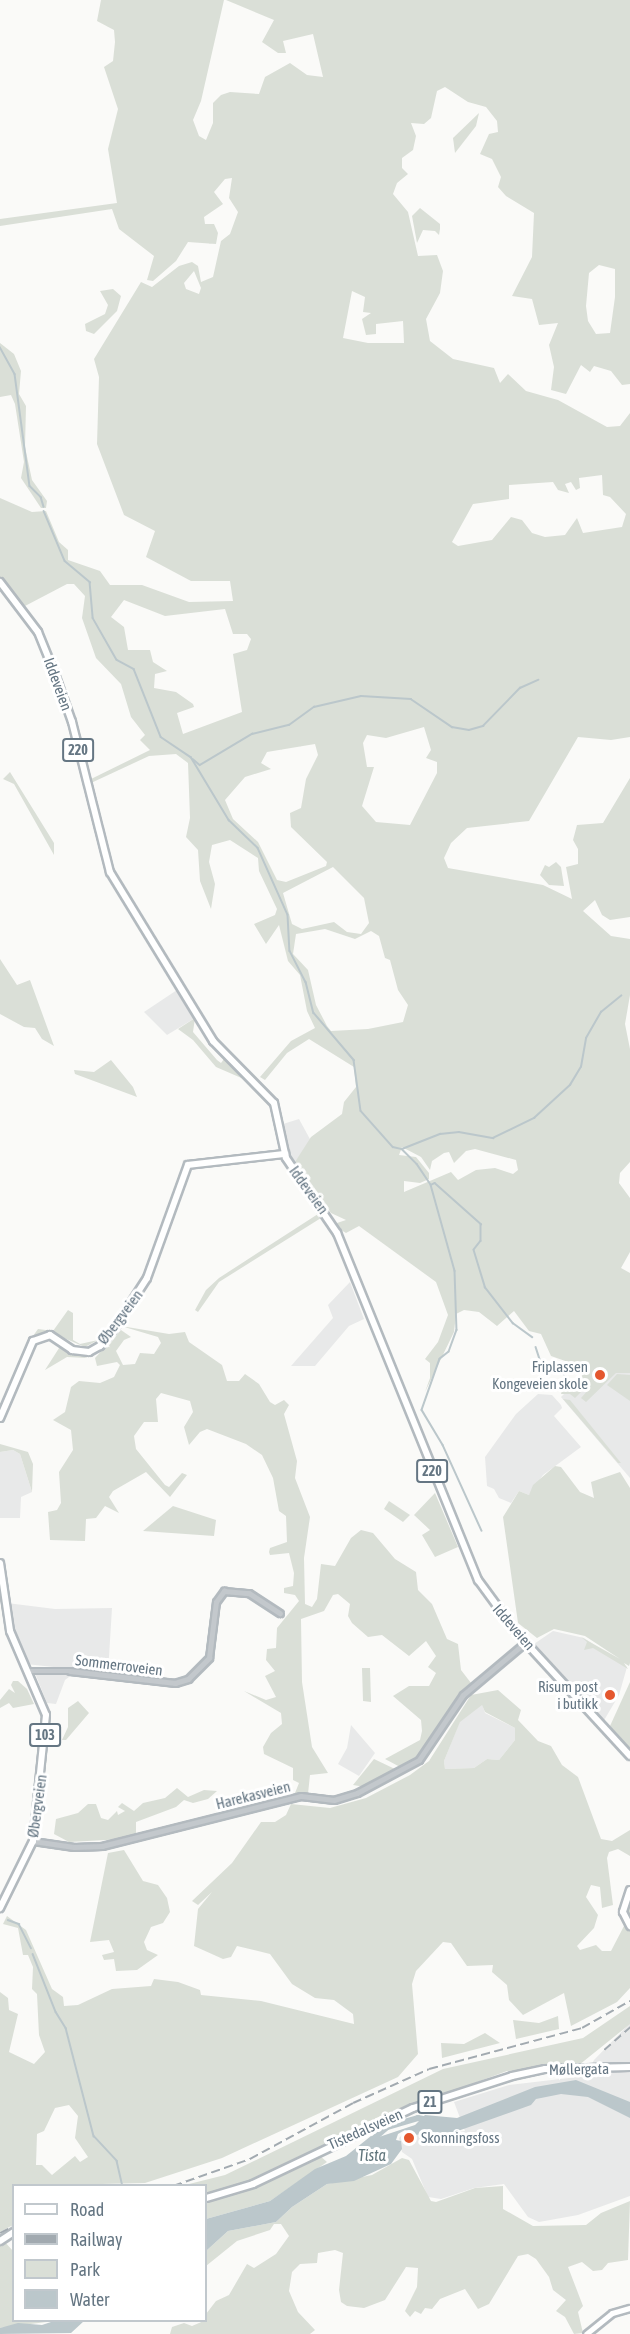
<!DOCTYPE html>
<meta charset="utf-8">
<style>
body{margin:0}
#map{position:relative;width:630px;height:2334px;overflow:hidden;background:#fafaf8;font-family:"Asap Condensed",sans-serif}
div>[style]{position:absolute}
.built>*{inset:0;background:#e8e9e9}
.green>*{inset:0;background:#dadfd7}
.water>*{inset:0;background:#bbc7cb}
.stream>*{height:1.5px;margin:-0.75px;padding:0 0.75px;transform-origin:0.75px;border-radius:0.75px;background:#bbc7cb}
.river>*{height:6px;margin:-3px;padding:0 3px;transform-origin:3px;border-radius:3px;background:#bbc7cb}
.roads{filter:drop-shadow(2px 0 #b3babf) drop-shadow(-2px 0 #b3babf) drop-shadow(0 2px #b3babf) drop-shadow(0 -2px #b3babf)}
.tertiary>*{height:4.5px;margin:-2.25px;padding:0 2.25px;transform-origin:2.25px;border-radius:2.25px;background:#c3c8cc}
.secondary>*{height:5px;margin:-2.5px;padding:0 2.5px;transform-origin:2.5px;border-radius:2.5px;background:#fff}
.primary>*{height:6px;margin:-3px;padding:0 3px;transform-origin:3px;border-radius:3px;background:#fff}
.rail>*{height:1.5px;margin-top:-0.75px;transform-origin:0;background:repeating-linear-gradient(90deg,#a2aab0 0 9px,transparent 0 13.5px)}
.dots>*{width:16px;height:16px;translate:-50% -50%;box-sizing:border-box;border:3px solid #fff;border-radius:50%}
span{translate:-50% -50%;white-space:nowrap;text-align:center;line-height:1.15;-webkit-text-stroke:6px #fff;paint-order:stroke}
.shield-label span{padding:2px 4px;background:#fff;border:2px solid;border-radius:4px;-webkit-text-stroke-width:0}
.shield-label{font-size:14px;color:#657683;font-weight:700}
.street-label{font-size:15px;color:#657683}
.poi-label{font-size:15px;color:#657683}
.right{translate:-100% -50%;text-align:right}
.left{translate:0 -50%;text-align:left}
.water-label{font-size:16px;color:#60757c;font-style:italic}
.legend{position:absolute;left:12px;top:2184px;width:195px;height:138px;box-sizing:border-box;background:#fff;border:2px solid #c1c8cd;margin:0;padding:8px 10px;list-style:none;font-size:18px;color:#657683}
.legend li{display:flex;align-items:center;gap:12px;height:30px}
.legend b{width:30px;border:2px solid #c1c8cd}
</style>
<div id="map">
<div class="built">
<i style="clip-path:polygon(177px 990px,195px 1018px,167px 1035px,144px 1012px)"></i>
<i style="clip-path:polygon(299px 1119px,311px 1141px,295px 1162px,287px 1152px,283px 1124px)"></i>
<i style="clip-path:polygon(350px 1282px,364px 1319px,349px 1326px,315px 1366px,291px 1366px,333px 1318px,328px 1305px)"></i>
<i style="clip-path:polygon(630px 1366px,630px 1478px,561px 1397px,589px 1369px)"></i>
<i style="clip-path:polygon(538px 1394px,552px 1395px,561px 1405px,562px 1408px,554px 1416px,581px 1447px,543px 1475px,529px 1495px,519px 1491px,511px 1503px,499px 1498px,494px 1489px,487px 1486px,485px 1457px,516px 1414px)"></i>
<i style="clip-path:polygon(13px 1450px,20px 1454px,32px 1492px,21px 1497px,20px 1518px,0 1518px,0 1452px)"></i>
<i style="clip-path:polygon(7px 1603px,55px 1609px,112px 1608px,108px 1673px,84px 1664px,81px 1670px,26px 1664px)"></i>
<i style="clip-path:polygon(553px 1631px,584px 1638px,627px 1667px,619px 1695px,603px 1722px,534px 1644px)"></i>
<i style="clip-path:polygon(64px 1672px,73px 1674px,65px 1680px,56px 1704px,47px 1703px,35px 1673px)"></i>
<i style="clip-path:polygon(482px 1704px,485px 1713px,515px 1728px,515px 1740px,499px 1760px,487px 1759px,474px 1768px,445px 1769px,444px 1761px,460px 1721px)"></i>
<i style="clip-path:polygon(351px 1725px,375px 1753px,359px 1776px,338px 1764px,347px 1748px)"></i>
<i style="clip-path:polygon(630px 2023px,630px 2196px,578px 2215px,539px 2222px,528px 2217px,504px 2184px,474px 2188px,441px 2199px,428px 2197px,412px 2159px,402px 2152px,399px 2138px,406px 2131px,427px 2137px,465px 2131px,454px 2102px,509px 2085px,586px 2076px,594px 2060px)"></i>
</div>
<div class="green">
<i style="clip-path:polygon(evenodd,101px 0,224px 0,201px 101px,193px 120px,199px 136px,206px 140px,213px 123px,213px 103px,221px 95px,230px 92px,259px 94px,265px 77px,290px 63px,307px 75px,323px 77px,313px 34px,283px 41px,286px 53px,278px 53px,262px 42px,274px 20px,226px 0,630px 0,630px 384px,622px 385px,611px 371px,594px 366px,590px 372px,581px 365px,566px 394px,551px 390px,554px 367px,549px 345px,558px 323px,539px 325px,532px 299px,512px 296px,532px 257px,534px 213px,506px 196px,498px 187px,501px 177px,492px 159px,480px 154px,489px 134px,498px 132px,497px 121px,486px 107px,468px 102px,445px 87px,437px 91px,431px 118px,424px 124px,411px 123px,416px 136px,413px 150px,402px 158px,402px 168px,408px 174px,397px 183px,393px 194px,408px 212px,418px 256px,437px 255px,443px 271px,440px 293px,426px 319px,430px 341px,453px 359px,494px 368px,500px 383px,508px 374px,526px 391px,558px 400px,607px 427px,620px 426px,630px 413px,630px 737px,611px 740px,578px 737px,529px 821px,467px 828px,451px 843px,444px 858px,448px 868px,543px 885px,572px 899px,566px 867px,578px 864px,578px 849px,573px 840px,577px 825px,603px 823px,630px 778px,630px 917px,610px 920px,602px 915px,595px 900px,583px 911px,611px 936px,630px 939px,630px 995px,625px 1024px,630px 1049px,630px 1162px,620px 1173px,619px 1183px,630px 1198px,630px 1252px,621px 1268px,630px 1273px,630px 1373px,616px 1373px,586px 1402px,581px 1398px,589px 1389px,587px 1386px,575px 1398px,570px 1394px,561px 1394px,567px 1376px,573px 1386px,588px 1369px,551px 1356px,541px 1334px,529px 1331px,514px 1311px,497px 1326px,479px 1312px,464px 1310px,456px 1314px,454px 1332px,425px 1392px,430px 1378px,430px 1363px,425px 1359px,438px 1342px,448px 1315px,436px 1282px,359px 1226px,346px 1233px,338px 1228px,337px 1223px,346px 1220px,331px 1213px,295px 1162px,311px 1137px,342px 1114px,344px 1102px,356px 1087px,354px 1067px,309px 1039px,287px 1053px,265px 1080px,260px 1077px,291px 1041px,315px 1028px,307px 1011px,300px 975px,288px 961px,279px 925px,266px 944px,254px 924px,275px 915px,277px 909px,259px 871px,258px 858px,230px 840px,212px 845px,209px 862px,215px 884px,211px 909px,200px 881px,198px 850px,186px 837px,190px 818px,188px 763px,176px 754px,149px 756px,91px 783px,89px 780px,150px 750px,140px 740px,145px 735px,131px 717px,121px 684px,96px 658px,82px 618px,85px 596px,74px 584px,67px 584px,25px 606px,0 577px,0 498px,32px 512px,46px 511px,59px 542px,68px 550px,68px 560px,100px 571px,110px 585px,142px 585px,189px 602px,233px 601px,230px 581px,191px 581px,146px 557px,155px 531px,124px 515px,97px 444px,99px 377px,94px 359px,141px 282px,152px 287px,179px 266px,192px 262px,198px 266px,201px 282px,213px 277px,221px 241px,230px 234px,238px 212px,229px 198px,232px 178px,225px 179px,214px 192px,223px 204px,204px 217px,205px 224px,214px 224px,218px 233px,216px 244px,188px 242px,176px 261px,153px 281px,147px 280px,154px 256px,119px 229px,112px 209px,0 226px,0 219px,117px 203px,108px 149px,118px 109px,104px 67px,113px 61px,115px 42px,114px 30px,97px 21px,101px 0,599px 265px,615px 269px,615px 297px,610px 333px,596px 334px,588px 321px,586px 306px,589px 273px,599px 265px,101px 0,194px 271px,201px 288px,199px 294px,186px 289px,184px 283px,194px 271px,101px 0,352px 291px,365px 297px,363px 312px,371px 313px,362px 319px,366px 335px,376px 334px,376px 324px,403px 321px,404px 343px,368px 343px,343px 338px,352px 291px,101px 0,602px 475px,603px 495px,610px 497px,626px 514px,622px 527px,583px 533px,577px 518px,565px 535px,545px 537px,532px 533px,522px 520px,511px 517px,492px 540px,458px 546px,452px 542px,473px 504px,509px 499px,509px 485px,553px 482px,558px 490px,569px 493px,565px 484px,571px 482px,576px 490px,580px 488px,579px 478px,602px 475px,101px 0,124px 600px,165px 616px,225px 609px,233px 634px,247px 634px,251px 639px,247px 650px,233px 654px,242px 712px,183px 734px,177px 713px,194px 707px,193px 704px,176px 692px,154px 688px,155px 674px,167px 671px,153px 662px,150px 650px,128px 650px,124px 627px,111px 617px,124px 600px,101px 0,424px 727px,431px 750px,426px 758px,437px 762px,437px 773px,410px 825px,376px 822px,362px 806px,374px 767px,367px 767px,363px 743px,367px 735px,386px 738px,424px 727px,101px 0,315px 744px,318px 755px,306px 779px,301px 808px,290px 813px,291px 827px,327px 862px,326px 866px,286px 882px,277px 880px,258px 842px,233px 819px,225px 800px,245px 777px,271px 769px,261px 763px,267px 752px,315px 744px,101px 0,333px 867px,364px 898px,369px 923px,361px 934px,347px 932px,334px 922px,302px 929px,292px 924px,283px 893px,333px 867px,101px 0,325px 929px,355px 939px,371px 931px,379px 936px,385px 958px,390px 960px,398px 990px,408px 1005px,403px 1022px,368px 1029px,331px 1031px,327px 1026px,316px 1005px,308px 970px,293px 954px,296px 934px,325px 929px,101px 0,402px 1147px,421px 1157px,430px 1170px,432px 1161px,444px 1153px,449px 1152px,454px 1163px,466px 1151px,475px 1149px,516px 1160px,518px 1170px,513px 1174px,495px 1168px,476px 1170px,458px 1180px,451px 1172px,404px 1192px,404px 1181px,420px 1183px,429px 1179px,429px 1173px,416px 1157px,399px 1155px,402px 1147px)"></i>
<i style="clip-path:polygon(479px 113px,476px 126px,455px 153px,453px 138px)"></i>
<i style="clip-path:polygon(420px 208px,440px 224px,440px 229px,439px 235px,435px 231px,423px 230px,417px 243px,412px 216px)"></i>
<i style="clip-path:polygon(113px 289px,121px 296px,117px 311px,94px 334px,86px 331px,85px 324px,105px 314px,108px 305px,100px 291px)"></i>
<i style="clip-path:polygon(0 343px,14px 354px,21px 371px,19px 394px,26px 406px,25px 447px,32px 480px,47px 501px,46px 508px,41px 508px,21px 478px,24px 462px,15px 404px,11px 395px,0 397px)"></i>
<i style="clip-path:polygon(10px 772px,54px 843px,54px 855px,14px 784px,3px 779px)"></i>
<i style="clip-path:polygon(556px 862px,561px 867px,564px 886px,549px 885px,540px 875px,545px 865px,549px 867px)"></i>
<i style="clip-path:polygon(0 959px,17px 985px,30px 980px,54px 1046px,42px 1039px,35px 1028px,24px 1027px,0 1014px)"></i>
<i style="clip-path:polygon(195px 1018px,193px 1032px,217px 1060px,221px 1063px,224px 1059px,246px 1080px,216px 1067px,193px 1040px,178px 1029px)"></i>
<i style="clip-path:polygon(111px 1060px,133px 1087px,137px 1097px,75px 1074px,74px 1070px,94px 1072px)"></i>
<i style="clip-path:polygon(318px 1214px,321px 1218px,219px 1282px,198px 1312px,195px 1310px,206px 1290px,219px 1278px)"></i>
<i style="clip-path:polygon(68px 1310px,73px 1313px,73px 1340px,80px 1344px,98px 1340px,85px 1347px,52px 1333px,33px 1336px,38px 1329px,53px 1331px)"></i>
<i style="clip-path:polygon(121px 1326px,169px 1334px,185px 1332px,189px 1342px,222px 1365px,227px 1381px,239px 1381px,245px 1374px,259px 1384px,270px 1402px,275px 1405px,284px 1400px,289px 1405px,284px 1414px,297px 1461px,295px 1478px,310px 1517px,304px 1558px,305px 1604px,312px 1607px,317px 1599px,321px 1564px,335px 1566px,351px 1538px,361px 1530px,373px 1533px,395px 1559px,416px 1572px,418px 1590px,432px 1604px,447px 1639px,458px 1644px,461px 1670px,471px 1683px,454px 1701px,419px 1755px,402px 1768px,385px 1759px,420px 1740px,422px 1731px,421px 1720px,393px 1696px,409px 1686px,429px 1686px,436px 1673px,428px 1667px,436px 1656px,426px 1641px,409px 1656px,382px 1635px,368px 1637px,352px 1623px,348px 1616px,350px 1604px,338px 1594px,333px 1595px,324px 1611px,301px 1619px,302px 1682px,312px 1747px,328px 1773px,310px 1775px,308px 1794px,295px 1793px,299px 1783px,293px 1780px,293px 1768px,264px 1754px,263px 1747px,271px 1733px,282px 1724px,281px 1713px,244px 1691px,266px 1700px,276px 1697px,265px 1676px,275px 1671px,266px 1660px,267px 1649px,276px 1648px,277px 1628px,299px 1601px,295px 1595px,284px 1593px,284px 1588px,293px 1586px,294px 1573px,289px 1553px,270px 1555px,269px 1552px,270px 1548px,287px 1542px,286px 1516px,279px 1511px,273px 1478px,262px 1455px,246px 1444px,207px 1429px,200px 1432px,189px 1445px,184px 1427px,193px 1412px,190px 1401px,161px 1393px,156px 1399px,158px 1422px,144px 1422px,134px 1436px,136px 1449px,165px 1485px,169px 1487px,182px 1473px,187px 1475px,170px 1497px,146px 1472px,113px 1491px,109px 1497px,119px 1513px,105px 1506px,96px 1518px,86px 1519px,85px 1541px,50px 1540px,48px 1512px,57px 1510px,61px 1503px,59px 1472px,73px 1450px,71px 1430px,53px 1420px,65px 1412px,71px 1387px,79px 1381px,100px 1383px,114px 1377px,120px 1365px,117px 1362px,97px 1366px,95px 1358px,121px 1330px,131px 1337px,124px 1340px,116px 1351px,123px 1365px,135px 1364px,140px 1353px,154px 1354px,161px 1343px,158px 1337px)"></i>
<i style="clip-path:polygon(61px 1345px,87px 1358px,67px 1357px,45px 1370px)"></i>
<i style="clip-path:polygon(617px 1374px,630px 1375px,630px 1401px,607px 1385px)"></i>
<i style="clip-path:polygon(563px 1399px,570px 1400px,621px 1463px,618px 1463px)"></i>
<i style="clip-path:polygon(0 1444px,28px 1452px,33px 1464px,32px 1492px,20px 1454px,13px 1450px,0 1452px)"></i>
<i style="clip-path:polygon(555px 1466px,561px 1467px,580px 1492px,594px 1498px,591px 1482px,620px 1472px,630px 1488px,630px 1663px,629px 1666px,624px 1663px,628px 1669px,593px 1648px,584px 1650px,587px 1642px,581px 1637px,620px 1659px,585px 1636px,554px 1629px,537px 1638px,518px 1623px,503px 1517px,519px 1491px,529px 1495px,533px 1485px)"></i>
<i style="clip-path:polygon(435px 1493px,458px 1547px,435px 1557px,422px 1535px,430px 1530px,414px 1515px)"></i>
<i style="clip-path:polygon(389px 1501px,410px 1515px,403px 1522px,384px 1509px)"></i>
<i style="clip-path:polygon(173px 1506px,216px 1520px,214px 1536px,143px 1531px)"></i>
<i style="clip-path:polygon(362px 1668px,370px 1668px,371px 1702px,363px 1701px)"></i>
<i style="clip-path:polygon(13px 1681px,18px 1681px,27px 1689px,34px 1704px,13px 1708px,9px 1703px,0 1708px,0 1700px,9px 1689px,15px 1693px,11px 1685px)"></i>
<i style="clip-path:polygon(630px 1682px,630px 1751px,610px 1726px)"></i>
<i style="clip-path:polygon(evenodd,498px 1690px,521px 1710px,518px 1720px,538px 1741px,551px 1746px,562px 1765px,578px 1777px,601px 1839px,612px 1841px,630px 1830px,630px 1856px,618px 1849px,609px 1852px,607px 1858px,613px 1905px,602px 1908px,600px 1887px,591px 1885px,586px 1897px,598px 1915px,594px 1928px,577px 1946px,580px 1950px,596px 1945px,602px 1951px,611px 1951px,624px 1926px,630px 1897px,630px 1988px,617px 2002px,571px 2026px,564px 1993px,523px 2015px,509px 2000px,507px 1985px,492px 1972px,493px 1965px,467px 1966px,451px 1943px,443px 1942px,416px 1971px,412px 1984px,418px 2054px,398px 2077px,222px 2158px,145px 2183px,14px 2186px,13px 2225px,0 2232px,0 1992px,8px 1998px,9px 2010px,18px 2014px,9px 2052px,34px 2064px,45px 2052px,39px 2035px,37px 1994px,32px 1989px,33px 1967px,28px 1955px,23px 1955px,18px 1928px,3px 1924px,7px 1916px,26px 1930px,52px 1989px,63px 1997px,64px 2006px,78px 2005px,112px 1989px,151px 1986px,154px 1979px,178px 1982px,200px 1990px,201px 1995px,261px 2001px,354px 2024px,353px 2014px,334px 2000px,315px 1998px,292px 1984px,270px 1954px,237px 1946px,231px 1957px,223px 1959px,194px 1946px,198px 1909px,212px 1892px,198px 1905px,192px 1901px,232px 1863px,261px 1822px,275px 1822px,286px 1815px,291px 1804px,330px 1808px,366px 1798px,410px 1775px,429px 1761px,471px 1695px,498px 1690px,482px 1705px,485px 1712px,515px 1728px,515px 1740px,499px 1760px,487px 1759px,474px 1768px,445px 1769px,444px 1761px,460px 1722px,482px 1705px,498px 1690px,69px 2105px,78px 2116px,75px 2138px,88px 2157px,80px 2162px,75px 2156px,52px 2175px,42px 2165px,36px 2165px,37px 2134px,44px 2131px,55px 2108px,69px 2105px)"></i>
<i style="clip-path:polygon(78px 1701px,89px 1713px,66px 1740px,62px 1740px,68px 1727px,68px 1708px)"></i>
<i style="clip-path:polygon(374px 1759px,397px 1770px,365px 1787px,353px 1785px)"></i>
<i style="clip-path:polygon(177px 1788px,188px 1797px,204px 1790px,217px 1791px,208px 1799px,193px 1803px,184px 1800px,176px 1807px,136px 1822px,136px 1835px,124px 1839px,69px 1842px,54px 1834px,56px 1819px,78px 1813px,88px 1804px,96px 1804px,101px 1818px,108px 1820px,117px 1811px,118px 1815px,125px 1811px,118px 1807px,122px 1803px,134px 1811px,143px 1803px,165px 1798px)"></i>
<i style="clip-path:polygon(124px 1850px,143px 1881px,158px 1885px,167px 1898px,170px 1912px,163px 1923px,151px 1927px,144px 1942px,147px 1950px,158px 1955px,137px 1970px,116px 1971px,114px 1959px,104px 1960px,102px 1955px,114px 1952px,109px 1940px,90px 1942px,108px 1853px)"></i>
<i style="clip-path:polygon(630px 2006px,630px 2024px,579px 2065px,507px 2071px,393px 2113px,327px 2144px,319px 2155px,327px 2162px,270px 2201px,206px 2219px,206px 2186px,181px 2186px,225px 2175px,443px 2069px,583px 2038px)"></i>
<i style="clip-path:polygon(558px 2016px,559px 2029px,516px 2039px,513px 2020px,539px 2023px)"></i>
<i style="clip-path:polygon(485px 2033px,500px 2043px,442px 2058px,441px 2043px,464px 2044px)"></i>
<i style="clip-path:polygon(402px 2158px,409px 2160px,431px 2201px,436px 2202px,475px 2188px,503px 2186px,503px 2209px,533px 2226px,586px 2225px,601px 2213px,630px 2201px,628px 2260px,608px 2263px,602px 2270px,593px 2271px,582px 2262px,568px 2267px,583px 2306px,578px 2312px,583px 2333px,574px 2334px,565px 2317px,556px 2311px,566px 2300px,553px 2290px,549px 2277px,536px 2259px,528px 2254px,518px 2256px,489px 2304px,478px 2309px,465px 2289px,440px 2299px,432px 2309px,425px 2308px,421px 2314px,415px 2311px,410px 2317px,405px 2311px,417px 2287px,418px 2268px,406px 2267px,385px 2300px,364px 2308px,347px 2306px,341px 2302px,339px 2290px,343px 2253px,335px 2250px,318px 2253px,317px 2263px,300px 2264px,292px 2272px,289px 2291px,298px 2312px,315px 2330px,310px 2334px,170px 2334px,172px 2327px,184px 2323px,192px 2326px,206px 2320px,206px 2314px,216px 2301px,229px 2295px,247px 2264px,254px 2268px,276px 2254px,289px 2236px,281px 2224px,274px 2224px,270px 2230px,237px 2241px,206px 2266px,206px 2251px,228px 2231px,276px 2222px,292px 2207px,327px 2184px,372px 2175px)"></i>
<i style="clip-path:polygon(4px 2241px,13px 2251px,14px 2320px,54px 2321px,0 2328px,0 2245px)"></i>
</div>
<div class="water">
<i style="clip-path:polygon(576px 2080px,630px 2102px,630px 2118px,588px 2097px,561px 2094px,536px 2099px,531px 2105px,455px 2132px,414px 2135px,405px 2130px,398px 2134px,396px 2140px,401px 2141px,402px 2149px,391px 2164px,354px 2181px,327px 2184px,292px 2207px,276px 2222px,228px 2231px,206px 2251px,206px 2219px,270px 2201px,315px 2169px,346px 2156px,371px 2136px,376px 2138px,415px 2125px,425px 2115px,457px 2118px,535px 2087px)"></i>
<i style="clip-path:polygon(54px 2321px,84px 2321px,71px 2333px,0 2334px,0 2328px,18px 2323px,42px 2325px)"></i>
</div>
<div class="stream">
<i style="left:0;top:347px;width:31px;rotate:61deg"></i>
<i style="left:15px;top:374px;width:113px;rotate:82.4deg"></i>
<i style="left:30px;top:486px;width:16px;rotate:45deg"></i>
<i style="left:41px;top:497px;width:10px;rotate:73deg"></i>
<i style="left:44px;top:511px;width:54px;rotate:67.2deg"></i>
<i style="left:65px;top:561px;width:33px;rotate:40deg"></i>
<i style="left:90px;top:582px;width:36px;rotate:85deg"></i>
<i style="left:93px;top:618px;width:48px;rotate:60.3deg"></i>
<i style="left:117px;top:660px;width:19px;rotate:28deg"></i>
<i style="left:134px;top:669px;width:73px;rotate:68.3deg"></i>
<i style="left:161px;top:737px;width:36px;rotate:34deg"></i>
<i style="left:191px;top:757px;width:74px;rotate:58.9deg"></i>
<i style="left:229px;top:820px;width:40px;rotate:44deg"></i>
<i style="left:258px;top:848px;width:73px;rotate:65.9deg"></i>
<i style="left:288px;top:915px;width:36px;rotate:87deg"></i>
<i style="left:290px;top:951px;width:35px;rotate:63deg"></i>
<i style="left:306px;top:982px;width:32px;rotate:76deg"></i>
<i style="left:314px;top:1013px;width:62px;rotate:49.6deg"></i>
<i style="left:354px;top:1060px;width:51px;rotate:82.2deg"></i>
<i style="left:361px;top:1111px;width:48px;rotate:48.4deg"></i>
<i style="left:393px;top:1147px;width:9px;rotate:13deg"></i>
<i style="left:402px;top:1149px;width:21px;rotate:45deg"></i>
<i style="left:417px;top:1164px;width:25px;rotate:56deg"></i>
<i style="left:431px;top:1185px;width:89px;rotate:74.4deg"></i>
<i style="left:455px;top:1271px;width:59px;rotate:88.1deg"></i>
<i style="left:457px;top:1330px;width:23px;rotate:110deg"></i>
<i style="left:449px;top:1352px;width:11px;rotate:142deg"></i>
<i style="left:440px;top:1359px;width:54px;rotate:109.4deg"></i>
<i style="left:422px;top:1410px;width:41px;rotate:59deg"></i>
<i style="left:443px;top:1445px;width:94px;rotate:65.6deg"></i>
<i style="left:193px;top:759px;width:9px;rotate:41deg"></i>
<i style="left:200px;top:765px;width:61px;rotate:-30.8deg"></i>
<i style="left:252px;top:734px;width:38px;rotate:-14deg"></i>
<i style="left:289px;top:725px;width:31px;rotate:-36deg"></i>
<i style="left:314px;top:707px;width:48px;rotate:-13.2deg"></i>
<i style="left:361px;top:696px;width:50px;rotate:3.4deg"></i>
<i style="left:411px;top:699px;width:50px;rotate:34.3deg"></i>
<i style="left:452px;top:727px;width:17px;rotate:10deg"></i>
<i style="left:469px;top:730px;width:15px;rotate:-16deg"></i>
<i style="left:483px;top:726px;width:53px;rotate:-45.8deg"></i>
<i style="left:520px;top:688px;width:20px;rotate:-24deg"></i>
<i style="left:402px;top:1149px;width:41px;rotate:-21.5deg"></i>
<i style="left:440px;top:1134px;width:19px;rotate:-6deg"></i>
<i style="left:459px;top:1132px;width:35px;rotate:10deg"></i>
<i style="left:493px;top:1138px;width:46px;rotate:-26deg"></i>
<i style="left:534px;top:1118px;width:49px;rotate:-42.5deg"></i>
<i style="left:570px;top:1085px;width:21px;rotate:-59deg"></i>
<i style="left:581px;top:1067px;width:29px;rotate:-80deg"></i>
<i style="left:586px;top:1038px;width:30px;rotate:-60deg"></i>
<i style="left:601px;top:1012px;width:26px;rotate:-39deg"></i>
<i style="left:431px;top:1185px;width:4px;rotate:-27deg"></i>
<i style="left:435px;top:1183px;width:62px;rotate:41.7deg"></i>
<i style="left:481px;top:1224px;width:17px;rotate:90deg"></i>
<i style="left:481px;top:1241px;width:11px;rotate:128deg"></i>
<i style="left:474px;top:1250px;width:39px;rotate:73deg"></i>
<i style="left:485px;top:1287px;width:46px;rotate:52.1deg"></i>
<i style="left:513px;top:1323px;width:24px;rotate:36deg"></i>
<i style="left:536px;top:1347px;width:20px;rotate:72deg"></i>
<i style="left:542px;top:1366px;width:9px;rotate:36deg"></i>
<i style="left:562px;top:1372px;width:10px;rotate:45deg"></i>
<i style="left:8px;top:1920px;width:12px;rotate:20deg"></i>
<i style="left:19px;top:1924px;width:27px;rotate:63deg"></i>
<i style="left:33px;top:1954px;width:62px;rotate:68.4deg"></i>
<i style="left:56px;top:2012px;width:19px;rotate:58deg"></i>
<i style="left:66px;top:2028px;width:112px;rotate:75.5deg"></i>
<i style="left:94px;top:2136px;width:34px;rotate:47deg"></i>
<i style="left:117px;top:2161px;width:26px;rotate:77deg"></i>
</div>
<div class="river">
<i style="left:371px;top:2141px;width:21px;rotate:-41deg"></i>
<i style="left:387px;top:2127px;width:32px;rotate:-16deg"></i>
<i style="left:418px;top:2118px;width:10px;rotate:11deg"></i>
</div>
<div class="roads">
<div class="tertiary">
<i style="left:27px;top:1671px;width:43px"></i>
<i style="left:70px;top:1671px;width:106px;rotate:6.5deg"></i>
<i style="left:175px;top:1683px;width:14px;rotate:-17deg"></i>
<i style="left:188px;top:1679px;width:30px;rotate:-45deg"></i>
<i style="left:209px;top:1658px;width:56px;rotate:-82.9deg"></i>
<i style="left:216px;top:1602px;width:14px;rotate:-54deg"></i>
<i style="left:224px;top:1591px;width:25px;rotate:5deg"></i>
<i style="left:249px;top:1593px;width:37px;rotate:33deg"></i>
<i style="left:33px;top:1841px;width:41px;rotate:8.3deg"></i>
<i style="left:74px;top:1847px;width:28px;rotate:-2deg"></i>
<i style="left:102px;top:1846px;width:205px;rotate:-14.1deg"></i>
<i style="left:301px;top:1796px;width:33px;rotate:7deg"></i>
<i style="left:334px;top:1800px;width:24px;rotate:-17deg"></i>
<i style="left:357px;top:1793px;width:70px;rotate:-28deg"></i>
<i style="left:419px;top:1760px;width:78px;rotate:-55.9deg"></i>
<i style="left:463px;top:1695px;width:82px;rotate:-40.1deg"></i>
</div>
<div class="secondary">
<i style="left:586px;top:2334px;width:33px;rotate:-39deg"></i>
<i style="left:612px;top:2313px;width:19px;rotate:-16deg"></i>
</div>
<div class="primary">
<i style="left:0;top:582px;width:63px;rotate:52.8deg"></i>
<i style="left:38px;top:632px;width:45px;rotate:68deg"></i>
<i style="left:55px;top:674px;width:51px;rotate:70.5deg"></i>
<i style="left:72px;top:722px;width:155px;rotate:75.8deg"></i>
<i style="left:110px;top:872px;width:198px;rotate:58.6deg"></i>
<i style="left:213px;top:1041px;width:87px;rotate:45.5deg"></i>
<i style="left:274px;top:1103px;width:56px;rotate:77.7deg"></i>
<i style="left:286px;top:1158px;width:91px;rotate:55.8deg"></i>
<i style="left:337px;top:1233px;width:375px;rotate:67.9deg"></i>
<i style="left:478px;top:1580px;width:66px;rotate:53.7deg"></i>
<i style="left:517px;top:1633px;width:167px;rotate:47.4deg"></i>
<i style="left:0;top:1418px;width:84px;rotate:-66.8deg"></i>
<i style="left:33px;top:1341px;width:18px;rotate:-19deg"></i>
<i style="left:50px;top:1335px;width:27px;rotate:34deg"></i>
<i style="left:72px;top:1350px;width:17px;rotate:7deg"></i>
<i style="left:89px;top:1352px;width:13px;rotate:-29deg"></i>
<i style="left:100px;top:1346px;width:26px;rotate:-51deg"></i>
<i style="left:116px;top:1326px;width:57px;rotate:-57.1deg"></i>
<i style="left:147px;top:1278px;width:120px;rotate:-70.1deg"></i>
<i style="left:188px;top:1165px;width:98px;rotate:-6.5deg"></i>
<i style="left:0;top:1563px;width:69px;rotate:81.6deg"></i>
<i style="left:10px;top:1631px;width:91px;rotate:66.8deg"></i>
<i style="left:46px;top:1715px;width:127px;rotate:95.9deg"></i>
<i style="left:33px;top:1841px;width:75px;rotate:116.2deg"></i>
<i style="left:630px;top:1890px;width:23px;rotate:108deg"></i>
<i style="left:623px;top:1912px;width:16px;rotate:63deg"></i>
<i style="left:206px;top:2198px;width:49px;rotate:-16.6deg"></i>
<i style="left:253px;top:2184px;width:177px;rotate:-25.4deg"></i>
<i style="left:413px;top:2108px;width:104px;rotate:-17.9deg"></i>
<i style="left:512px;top:2076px;width:34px;rotate:-12deg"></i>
<i style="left:545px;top:2069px;width:85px;rotate:-1.3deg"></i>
<i style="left:0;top:2241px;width:17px;rotate:-33deg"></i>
</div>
</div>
<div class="rail">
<i style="left:604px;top:2050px;width:35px;rotate:-41deg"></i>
<i style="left:173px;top:2186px;width:82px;rotate:-19.3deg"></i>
<i style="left:250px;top:2159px;width:117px;rotate:-28.5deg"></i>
<i style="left:353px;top:2103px;width:83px;rotate:-24.1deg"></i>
<i style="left:429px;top:2069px;width:158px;rotate:-15deg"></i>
<i style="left:582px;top:2028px;width:55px;rotate:-29.4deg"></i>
<i style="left:0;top:2233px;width:16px;rotate:-27deg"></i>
</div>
<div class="dots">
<i style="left:600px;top:1375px;background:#e4572e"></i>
<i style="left:610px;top:1695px;background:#e4572e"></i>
<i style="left:409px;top:2138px;background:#e4572e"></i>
</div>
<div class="shield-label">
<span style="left:78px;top:750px">220</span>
<span style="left:432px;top:1471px">220</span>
<span style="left:45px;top:1735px">103</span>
<span style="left:430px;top:2102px">21</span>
</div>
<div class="street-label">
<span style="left:58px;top:684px;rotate:70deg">Iddeveien</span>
<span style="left:309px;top:1190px;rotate:54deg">Iddeveien</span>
<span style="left:120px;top:1317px;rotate:-53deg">Øbergveien</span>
<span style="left:514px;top:1627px;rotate:49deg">Iddeveien</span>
<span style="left:119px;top:1665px;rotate:7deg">Sommerroveien</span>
<span style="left:253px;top:1795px;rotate:-14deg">Harekasveien</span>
<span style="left:37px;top:1806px;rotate:-82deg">Øbergveien</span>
<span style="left:579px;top:2069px;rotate:-1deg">Møllergata</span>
<span style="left:365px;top:2129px;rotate:-24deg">Tistedalsveien</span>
</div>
<div class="poi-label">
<span class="right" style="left:588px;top:1375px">Friplassen<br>Kongeveien skole</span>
<span class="right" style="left:598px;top:1695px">Risum post<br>i butikk</span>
<span class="left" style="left:421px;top:2138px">Skonningsfoss</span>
</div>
<div class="water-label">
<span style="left:372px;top:2155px">Tista</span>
</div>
<ul class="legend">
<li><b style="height:8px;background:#fff"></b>Road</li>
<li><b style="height:8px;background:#a2aab0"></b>Railway</li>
<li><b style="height:16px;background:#dadfd7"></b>Park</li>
<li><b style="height:16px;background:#bbc7cb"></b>Water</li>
</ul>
</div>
